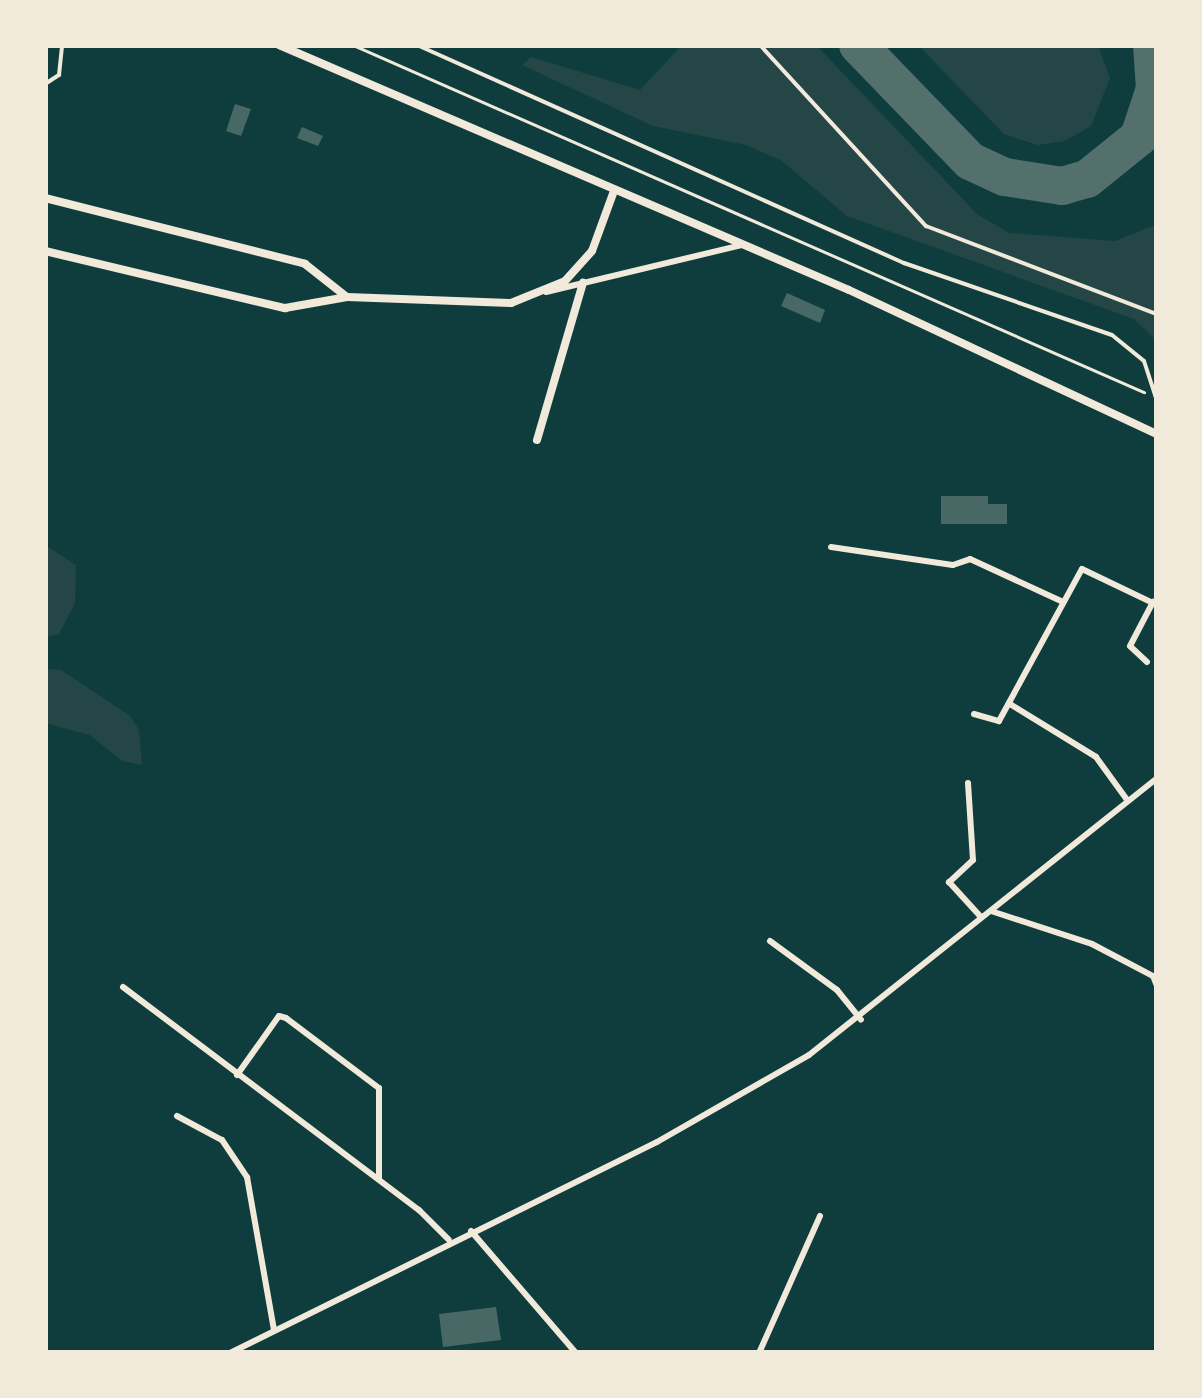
<!DOCTYPE html>
<style>
body{margin:0}
#map{position:relative;width:1202px;height:1398px;overflow:hidden;background:#0f3d3e;font-family:"Asap Condensed",sans-serif}
div>[style]{position:absolute}
.green>*{inset:0;background:#244646}
.taxiway>*{height:38px;margin:-19px;padding:0 19px;transform-origin:19px;border-radius:19px;background:#53706d}
.building>*{inset:0;background:#486865}
.path>*{height:2.5px;margin:-1.25px;padding:0 1.25px;transform-origin:1.25px;border-radius:1.25px;background:#f1e9da}
.service>*{height:4px;margin:-2px;padding:0 2px;transform-origin:2px;border-radius:2px;background:#f1e9da}
.minor>*{height:6px;margin:-3px;padding:0 3px;transform-origin:3px;border-radius:3px;background:#f1e9da}
.tertiary>*{height:8px;margin:-4px;padding:0 4px;transform-origin:4px;border-radius:4px;background:#f1e9da}
span{translate:-50% -50%;white-space:nowrap;text-align:center;line-height:1.15;-webkit-text-stroke:8px #f1e9da;paint-order:stroke}
.frame{position:absolute;inset:0;border:48px solid #f1e9da;pointer-events:none}
</style>
<div id="map">
<div class="green">
<i style="clip-path:polygon(682px 45px,816px 45px,977px 214px,1009px 233px,1115px 241px,1157px 224px,1157px 341px,1134px 319px,847px 216px,782px 161px,746px 145px,653px 126px,522px 65px,531px 57px,640px 90px)"></i>
<i style="clip-path:polygon(918px 45px,1098px 45px,1110px 78px,1091px 126px,1065px 141px,1037px 145px,1004px 134px)"></i>
<i style="clip-path:polygon(45px 545px,76px 565px,75px 603px,59px 634px,45px 637px)"></i>
<i style="clip-path:polygon(45px 669px,61px 670px,130px 716px,139px 730px,142px 765px,122px 761px,90px 735px,45px 723px)"></i>
</div>
<div class="taxiway">
<i style="left:858px;top:45px;width:161px;rotate:46deg"></i>
<i style="left:970px;top:161px;width:38px;rotate:25deg"></i>
<i style="left:1005px;top:177px;width:58px;rotate:9deg"></i>
<i style="left:1062px;top:186px;width:26px;rotate:-16deg"></i>
<i style="left:1087px;top:179px;width:67px;rotate:-38.9deg"></i>
<i style="left:1139px;top:137px;width:51px;rotate:-71.6deg"></i>
<i style="left:1155px;top:89px;width:44px;rotate:-93.9deg"></i>
</div>
<div class="building">
<i style="clip-path:polygon(235px 104px,251px 109px,241px 136px,226px 131px)"></i>
<i style="clip-path:polygon(302px 127px,323px 136px,318px 146px,297px 138px)"></i>
<i style="clip-path:polygon(787px 293px,825px 310px,820px 323px,781px 306px)"></i>
<i style="clip-path:polygon(941px 496px,988px 496px,988px 504px,1007px 504px,1007px 524px,941px 524px)"></i>
<i style="clip-path:polygon(496px 1307px,501px 1340px,443px 1347px,439px 1314px)"></i>
</div>
<div class="path">
<i style="left:353px;top:45px;width:864px;rotate:23.69deg"></i>
</div>
<div class="service">
<i style="left:417px;top:45px;width:534px;rotate:24.12deg"></i>
<i style="left:904px;top:263px;width:220px;rotate:19.1deg"></i>
<i style="left:1112px;top:335px;width:41px;rotate:39.1deg"></i>
<i style="left:1144px;top:361px;width:42px;rotate:72deg"></i>
<i style="left:760px;top:45px;width:246px;rotate:47.5deg"></i>
<i style="left:926px;top:226px;width:247px;rotate:20.9deg"></i>
<i style="left:45px;top:84px;width:17px;rotate:-33deg"></i>
<i style="left:59px;top:75px;width:30px;rotate:-84deg"></i>
</div>
<div class="minor">
<i style="left:546px;top:292px;width:202px;rotate:-13.5deg"></i>
<i style="left:831px;top:547px;width:123px;rotate:8.4deg"></i>
<i style="left:953px;top:565px;width:18px;rotate:-19deg"></i>
<i style="left:970px;top:559px;width:102px;rotate:24.8deg"></i>
<i style="left:1147px;top:662px;width:23px;rotate:-137deg"></i>
<i style="left:1130px;top:646px;width:50px;rotate:-62.4deg"></i>
<i style="left:1010px;top:704px;width:101px;rotate:31.6deg"></i>
<i style="left:1096px;top:757px;width:54px;rotate:54deg"></i>
<i style="left:974px;top:714px;width:26px;rotate:16deg"></i>
<i style="left:999px;top:721px;width:173px;rotate:-61.4deg"></i>
<i style="left:1082px;top:569px;width:83px;rotate:25.6deg"></i>
<i style="left:968px;top:783px;width:77px;rotate:86.3deg"></i>
<i style="left:973px;top:860px;width:33px;rotate:137deg"></i>
<i style="left:949px;top:882px;width:46px;rotate:47.6deg"></i>
<i style="left:991px;top:911px;width:106px;rotate:18.1deg"></i>
<i style="left:1092px;top:944px;width:69px;rotate:27.7deg"></i>
<i style="left:1153px;top:976px;width:11px;rotate:68deg"></i>
<i style="left:770px;top:941px;width:83px;rotate:36.2deg"></i>
<i style="left:837px;top:990px;width:38px;rotate:51deg"></i>
<i style="left:123px;top:987px;width:371px;rotate:37deg"></i>
<i style="left:419px;top:1210px;width:42px;rotate:45deg"></i>
<i style="left:237px;top:1075px;width:72px;rotate:-54.6deg"></i>
<i style="left:279px;top:1016px;width:7px;rotate:16deg"></i>
<i style="left:286px;top:1018px;width:116px;rotate:37deg"></i>
<i style="left:379px;top:1088px;width:91px;rotate:90deg"></i>
<i style="left:177px;top:1116px;width:51px;rotate:28.1deg"></i>
<i style="left:222px;top:1140px;width:45px;rotate:56deg"></i>
<i style="left:247px;top:1177px;width:155px;rotate:80deg"></i>
<i style="left:471px;top:1231px;width:161px;rotate:49.3deg"></i>
<i style="left:230px;top:1353px;width:476px;rotate:-26.3deg"></i>
<i style="left:657px;top:1142px;width:175px;rotate:-29.8deg"></i>
<i style="left:809px;top:1055px;width:445px;rotate:-38.5deg"></i>
<i style="left:759px;top:1353px;width:150px;rotate:-66deg"></i>
</div>
<div class="tertiary">
<i style="left:279px;top:45px;width:620px;rotate:23.26deg"></i>
<i style="left:849px;top:290px;width:340px;rotate:25.1deg"></i>
<i style="left:45px;top:198px;width:268px;rotate:14.2deg"></i>
<i style="left:305px;top:264px;width:53px;rotate:38.2deg"></i>
<i style="left:45px;top:251px;width:247px;rotate:13.4deg"></i>
<i style="left:285px;top:308px;width:63px;rotate:-10.1deg"></i>
<i style="left:347px;top:297px;width:164px;rotate:2.1deg"></i>
<i style="left:511px;top:303px;width:58px;rotate:-22.2deg"></i>
<i style="left:565px;top:281px;width:40px;rotate:-48deg"></i>
<i style="left:592px;top:251px;width:64px;rotate:-69.9deg"></i>
<i style="left:537px;top:440px;width:164px;rotate:-73.7deg"></i>
</div>
<div class="frame"></div>
</div>
